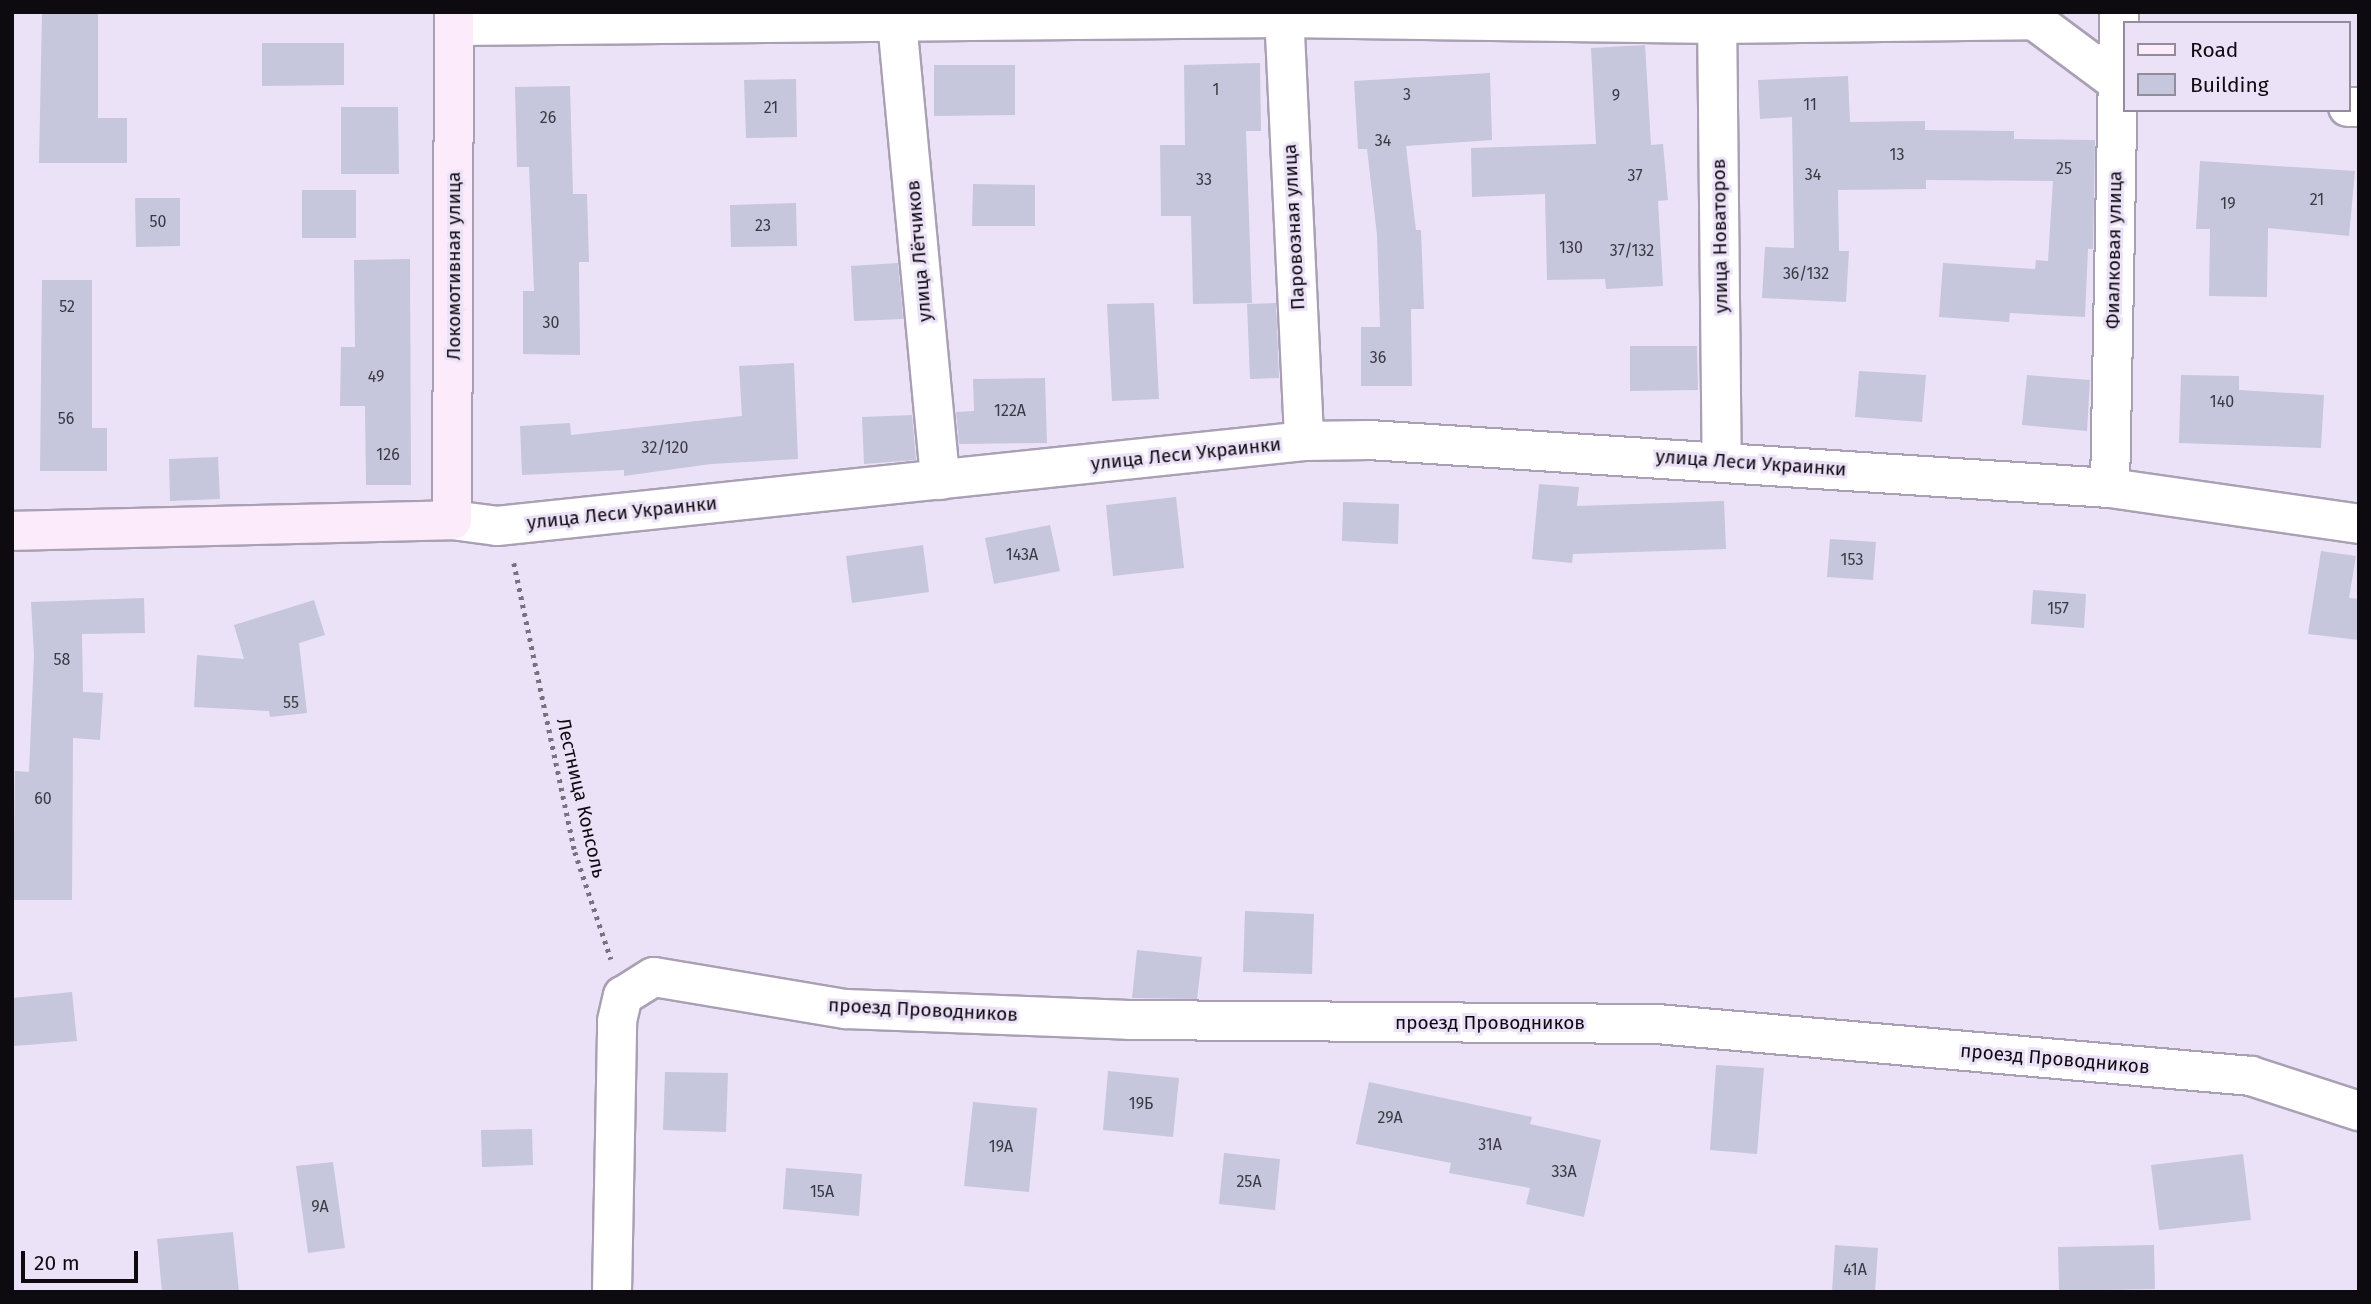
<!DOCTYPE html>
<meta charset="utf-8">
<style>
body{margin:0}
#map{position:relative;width:2371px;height:1304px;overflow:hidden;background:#ece2f7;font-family:"Fira Sans",sans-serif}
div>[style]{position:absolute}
.building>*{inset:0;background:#c6c6dc}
.path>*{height:4.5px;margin-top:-2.25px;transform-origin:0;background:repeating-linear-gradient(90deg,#78727f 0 3.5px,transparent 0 8.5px)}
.roads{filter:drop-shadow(2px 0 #aaa0b4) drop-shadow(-2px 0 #aaa0b4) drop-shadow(0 2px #aaa0b4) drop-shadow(0 -2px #aaa0b4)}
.minor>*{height:38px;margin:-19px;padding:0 19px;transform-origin:19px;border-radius:19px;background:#fff}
.secondary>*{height:38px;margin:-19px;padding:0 19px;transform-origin:19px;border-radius:19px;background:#fcebfa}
span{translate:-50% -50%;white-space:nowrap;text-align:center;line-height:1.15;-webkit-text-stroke:6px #ece2f7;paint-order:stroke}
.number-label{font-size:16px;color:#3b3943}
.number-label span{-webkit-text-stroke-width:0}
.street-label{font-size:19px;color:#0d0a10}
.frame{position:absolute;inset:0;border:14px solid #0d0a10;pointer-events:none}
.legend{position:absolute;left:2123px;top:21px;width:228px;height:91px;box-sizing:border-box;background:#ece2f7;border:2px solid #938c9b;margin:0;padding:9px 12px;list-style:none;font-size:21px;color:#0d0a10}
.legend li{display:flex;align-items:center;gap:14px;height:35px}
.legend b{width:35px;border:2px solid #938c9b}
.scale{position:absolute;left:21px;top:1251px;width:117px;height:32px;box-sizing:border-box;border:4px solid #0d0a10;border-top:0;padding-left:9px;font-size:21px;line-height:24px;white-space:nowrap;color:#0d0a10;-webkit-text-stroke:5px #ece2f7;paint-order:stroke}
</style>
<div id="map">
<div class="building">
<i style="clip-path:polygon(42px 12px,98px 12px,98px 118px,127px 118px,127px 163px,39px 163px)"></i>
<i style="clip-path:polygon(262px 43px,344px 43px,344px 85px,262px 86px)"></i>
<i style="clip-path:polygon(1645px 45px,1651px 145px,1663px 144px,1668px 200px,1658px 201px,1663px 286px,1606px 289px,1605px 279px,1547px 280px,1545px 194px,1472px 197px,1471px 148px,1596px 144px,1591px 48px)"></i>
<i style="clip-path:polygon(1260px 63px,1261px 131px,1246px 131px,1252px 303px,1193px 304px,1191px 216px,1161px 216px,1160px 145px,1185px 145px,1184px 65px)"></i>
<i style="clip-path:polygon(934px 65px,1015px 65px,1015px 115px,934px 116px)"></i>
<i style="clip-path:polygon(1490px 73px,1492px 140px,1406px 146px,1416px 230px,1421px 230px,1424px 309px,1411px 309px,1412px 386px,1361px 386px,1361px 327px,1380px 327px,1377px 235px,1367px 149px,1358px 149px,1354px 81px)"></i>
<i style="clip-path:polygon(1848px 76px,1850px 122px,1925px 121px,1925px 130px,2014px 131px,2014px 139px,2095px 140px,2093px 249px,2088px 249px,2085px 317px,2010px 313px,2009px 322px,1939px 317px,1943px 263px,2035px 269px,2036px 260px,2048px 261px,2053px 181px,1926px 180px,1926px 189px,1838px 190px,1839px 251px,1849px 251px,1846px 302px,1762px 298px,1765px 247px,1794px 248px,1792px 117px,1760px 119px,1758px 80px)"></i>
<i style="clip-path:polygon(796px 79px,797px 137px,746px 138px,744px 80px)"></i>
<i style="clip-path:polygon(570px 86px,573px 194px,587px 194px,589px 262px,579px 262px,580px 355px,523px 354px,523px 291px,534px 291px,529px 167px,517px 167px,515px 87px)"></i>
<i style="clip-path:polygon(341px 107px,398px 107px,399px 174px,341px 174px)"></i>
<i style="clip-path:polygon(2200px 161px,2355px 171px,2349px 236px,2268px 228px,2267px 297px,2209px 296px,2210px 229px,2196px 229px)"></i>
<i style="clip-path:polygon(973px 184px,1035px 185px,1035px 226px,972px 226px)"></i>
<i style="clip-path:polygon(302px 190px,356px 190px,356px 238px,302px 238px)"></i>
<i style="clip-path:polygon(135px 198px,180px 198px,180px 246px,136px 247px)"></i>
<i style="clip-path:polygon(796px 203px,797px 246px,731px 247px,730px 205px)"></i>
<i style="clip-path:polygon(410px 259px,411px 485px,366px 485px,365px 406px,340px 406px,341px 347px,355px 347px,354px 260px)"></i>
<i style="clip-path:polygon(898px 263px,903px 319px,854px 321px,851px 266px)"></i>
<i style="clip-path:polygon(42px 280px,92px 280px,92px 428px,107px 428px,107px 471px,40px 471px)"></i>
<i style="clip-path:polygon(1154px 303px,1159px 399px,1112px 401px,1107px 304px)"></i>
<i style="clip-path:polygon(1276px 303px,1279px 378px,1250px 379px,1247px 304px)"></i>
<i style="clip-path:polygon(1630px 346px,1697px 346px,1698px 390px,1630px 391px)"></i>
<i style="clip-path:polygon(794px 363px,798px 459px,711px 464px,624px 476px,624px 470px,522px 475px,520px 426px,570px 423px,571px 435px,742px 416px,739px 366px)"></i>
<i style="clip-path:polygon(1859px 371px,1926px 375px,1922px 422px,1855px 417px)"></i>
<i style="clip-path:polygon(2027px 375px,2090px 380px,2087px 431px,2022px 425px)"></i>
<i style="clip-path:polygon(2181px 375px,2239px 376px,2239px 390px,2324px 395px,2321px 448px,2179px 443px)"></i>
<i style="clip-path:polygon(1045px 378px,1047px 443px,959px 444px,956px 412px,974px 411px,973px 379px)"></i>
<i style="clip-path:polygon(912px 415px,916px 460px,864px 464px,862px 417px)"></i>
<i style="clip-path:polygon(218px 457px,220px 499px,170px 501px,169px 459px)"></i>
<i style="clip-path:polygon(1539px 484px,1579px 487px,1577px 506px,1724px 501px,1726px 549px,1573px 554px,1572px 563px,1532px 559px)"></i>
<i style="clip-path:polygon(1176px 497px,1184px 568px,1113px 576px,1106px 505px)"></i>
<i style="clip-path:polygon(1343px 502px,1399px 504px,1398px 544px,1342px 541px)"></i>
<i style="clip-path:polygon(1050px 525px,1060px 571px,994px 584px,985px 538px)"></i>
<i style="clip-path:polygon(1830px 539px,1876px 542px,1873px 580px,1827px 577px)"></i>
<i style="clip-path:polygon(923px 545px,929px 592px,852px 603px,846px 556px)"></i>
<i style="clip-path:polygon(2321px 551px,2356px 556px,2349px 598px,2359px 599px,2359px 640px,2308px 634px)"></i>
<i style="clip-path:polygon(2033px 590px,2086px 594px,2084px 628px,2031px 624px)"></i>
<i style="clip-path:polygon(144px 598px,145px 633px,82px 634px,83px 692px,103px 693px,100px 740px,73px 738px,72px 900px,13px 900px,15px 771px,29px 772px,34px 655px,31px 602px)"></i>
<i style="clip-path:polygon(314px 600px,325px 635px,299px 643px,307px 713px,270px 717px,269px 711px,194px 707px,197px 655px,244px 659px,234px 625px)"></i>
<i style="clip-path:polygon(1245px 911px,1314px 914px,1312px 974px,1243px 972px)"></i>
<i style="clip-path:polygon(1137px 950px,1202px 957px,1197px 999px,1132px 998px)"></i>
<i style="clip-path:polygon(72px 992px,77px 1041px,14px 1046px,12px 998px)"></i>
<i style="clip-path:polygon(1716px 1065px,1764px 1068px,1757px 1154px,1710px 1150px)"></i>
<i style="clip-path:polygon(1108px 1071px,1179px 1078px,1173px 1137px,1103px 1130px)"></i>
<i style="clip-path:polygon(665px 1072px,728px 1073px,726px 1132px,663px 1130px)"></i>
<i style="clip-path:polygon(1369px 1082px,1532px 1117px,1530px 1124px,1601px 1140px,1584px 1217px,1526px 1204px,1530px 1188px,1449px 1173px,1451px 1163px,1356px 1144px)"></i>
<i style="clip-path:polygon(973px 1102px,1037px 1108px,1029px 1192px,964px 1186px)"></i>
<i style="clip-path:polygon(532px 1129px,533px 1165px,482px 1167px,481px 1130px)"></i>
<i style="clip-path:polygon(1224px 1153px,1280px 1159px,1275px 1210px,1219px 1204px)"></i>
<i style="clip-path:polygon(2243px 1154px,2251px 1220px,2159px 1230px,2151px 1165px)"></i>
<i style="clip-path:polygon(333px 1162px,345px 1248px,308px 1253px,296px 1166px)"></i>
<i style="clip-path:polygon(786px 1168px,862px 1174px,859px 1216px,783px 1209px)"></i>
<i style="clip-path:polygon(233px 1232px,239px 1292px,162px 1292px,157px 1239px)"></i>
<i style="clip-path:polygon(1835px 1245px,1878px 1248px,1875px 1292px,1832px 1292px)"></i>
<i style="clip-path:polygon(2154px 1245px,2155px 1289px,2059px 1291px,2058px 1247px)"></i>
</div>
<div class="path">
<i style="left:514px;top:563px;width:295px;rotate:78.1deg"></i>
<i style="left:575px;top:852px;width:113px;rotate:71.4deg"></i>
</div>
<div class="roads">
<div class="minor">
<i style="left:1284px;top:12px;width:429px;rotate:87.3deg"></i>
<i style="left:1717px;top:12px;width:448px;rotate:89.4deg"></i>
<i style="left:897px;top:22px;width:460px;rotate:84.6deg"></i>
<i style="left:455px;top:26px;width:829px;rotate:-0.55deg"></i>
<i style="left:1284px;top:18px;width:433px;rotate:0.8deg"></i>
<i style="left:1717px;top:24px;width:317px;rotate:-0.7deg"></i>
<i style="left:2034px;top:20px;width:112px;rotate:36.7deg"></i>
<i style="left:2348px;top:107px;width:11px"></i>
<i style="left:2110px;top:488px;width:476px;rotate:-88.9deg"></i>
<i style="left:452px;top:520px;width:45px;rotate:7.6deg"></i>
<i style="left:497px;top:526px;width:811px;rotate:-6.01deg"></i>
<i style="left:1304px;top:441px;width:65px;rotate:-0.9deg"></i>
<i style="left:1369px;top:440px;width:743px;rotate:3.71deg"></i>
<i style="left:2110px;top:488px;width:252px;rotate:8.2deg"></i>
<i style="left:612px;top:1292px;width:271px;rotate:-88.9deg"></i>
<i style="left:617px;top:1021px;width:26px;rotate:-77deg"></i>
<i style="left:623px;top:996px;width:36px;rotate:-32deg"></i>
<i style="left:654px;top:977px;width:195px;rotate:9.5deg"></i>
<i style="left:846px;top:1009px;width:283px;rotate:2.2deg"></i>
<i style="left:1129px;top:1020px;width:528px;rotate:0.43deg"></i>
<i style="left:1657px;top:1024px;width:596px;rotate:5deg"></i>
<i style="left:2251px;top:1076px;width:114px;rotate:18deg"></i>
</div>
<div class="secondary">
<i style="left:12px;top:531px;width:440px;rotate:-1.4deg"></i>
<i style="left:452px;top:520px;width:508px;rotate:-89.77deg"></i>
</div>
</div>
<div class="number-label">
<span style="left:1216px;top:90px">1</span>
<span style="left:1407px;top:95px">3</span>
<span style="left:1616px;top:96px">9</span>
<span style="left:1810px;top:105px">11</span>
<span style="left:771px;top:108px">21</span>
<span style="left:548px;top:118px">26</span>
<span style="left:1383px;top:141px">34</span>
<span style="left:1897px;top:155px">13</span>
<span style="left:2064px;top:169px">25</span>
<span style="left:1813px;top:175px">34</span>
<span style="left:1635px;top:176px">37</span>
<span style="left:1204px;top:180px">33</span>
<span style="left:2317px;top:200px">21</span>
<span style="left:2228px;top:204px">19</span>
<span style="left:158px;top:222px">50</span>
<span style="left:763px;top:226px">23</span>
<span style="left:1571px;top:248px">130</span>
<span style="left:1632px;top:251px">37/132</span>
<span style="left:1806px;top:274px">36/132</span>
<span style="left:67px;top:307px">52</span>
<span style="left:551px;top:323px">30</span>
<span style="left:1378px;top:358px">36</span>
<span style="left:376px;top:377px">49</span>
<span style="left:2222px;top:402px">140</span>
<span style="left:1010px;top:411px">122А</span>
<span style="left:66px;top:419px">56</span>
<span style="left:665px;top:448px">32/120</span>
<span style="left:388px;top:455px">126</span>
<span style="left:1022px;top:555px">143А</span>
<span style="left:1852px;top:560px">153</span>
<span style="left:2058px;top:609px">157</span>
<span style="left:62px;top:660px">58</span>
<span style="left:291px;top:703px">55</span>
<span style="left:43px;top:799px">60</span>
<span style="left:1141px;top:1104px">19Б</span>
<span style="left:1390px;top:1118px">29А</span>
<span style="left:1490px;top:1145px">31А</span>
<span style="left:1001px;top:1147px">19А</span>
<span style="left:1564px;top:1172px">33А</span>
<span style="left:1249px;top:1182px">25А</span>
<span style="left:822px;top:1192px">15А</span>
<span style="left:320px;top:1207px">9А</span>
<span style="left:1855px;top:1270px">41А</span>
</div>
<div class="street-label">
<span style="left:1294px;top:227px;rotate:-93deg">Паровозная улица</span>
<span style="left:1720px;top:236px;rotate:-91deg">улица Новаторов</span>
<span style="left:2114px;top:250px;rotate:-89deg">Фиалковая улица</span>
<span style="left:919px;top:251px;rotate:-95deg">улица Лётчиков</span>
<span style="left:454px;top:266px;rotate:-90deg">Локомотивная улица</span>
<span style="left:1186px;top:454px;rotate:-6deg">улица Леси Украинки</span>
<span style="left:1751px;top:463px;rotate:4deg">улица Леси Украинки</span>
<span style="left:622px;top:513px;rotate:-6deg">улица Леси Украинки</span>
<span style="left:581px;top:798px;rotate:77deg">Лестница Консоль</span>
<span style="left:923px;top:1010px;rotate:3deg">проезд Проводников</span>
<span style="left:1490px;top:1023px">проезд Проводников</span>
<span style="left:2055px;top:1059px;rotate:5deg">проезд Проводников</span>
</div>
<div class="frame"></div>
<ul class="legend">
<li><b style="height:9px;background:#fcebfa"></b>Road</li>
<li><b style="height:19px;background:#c6c6dc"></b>Building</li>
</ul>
<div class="scale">20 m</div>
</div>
